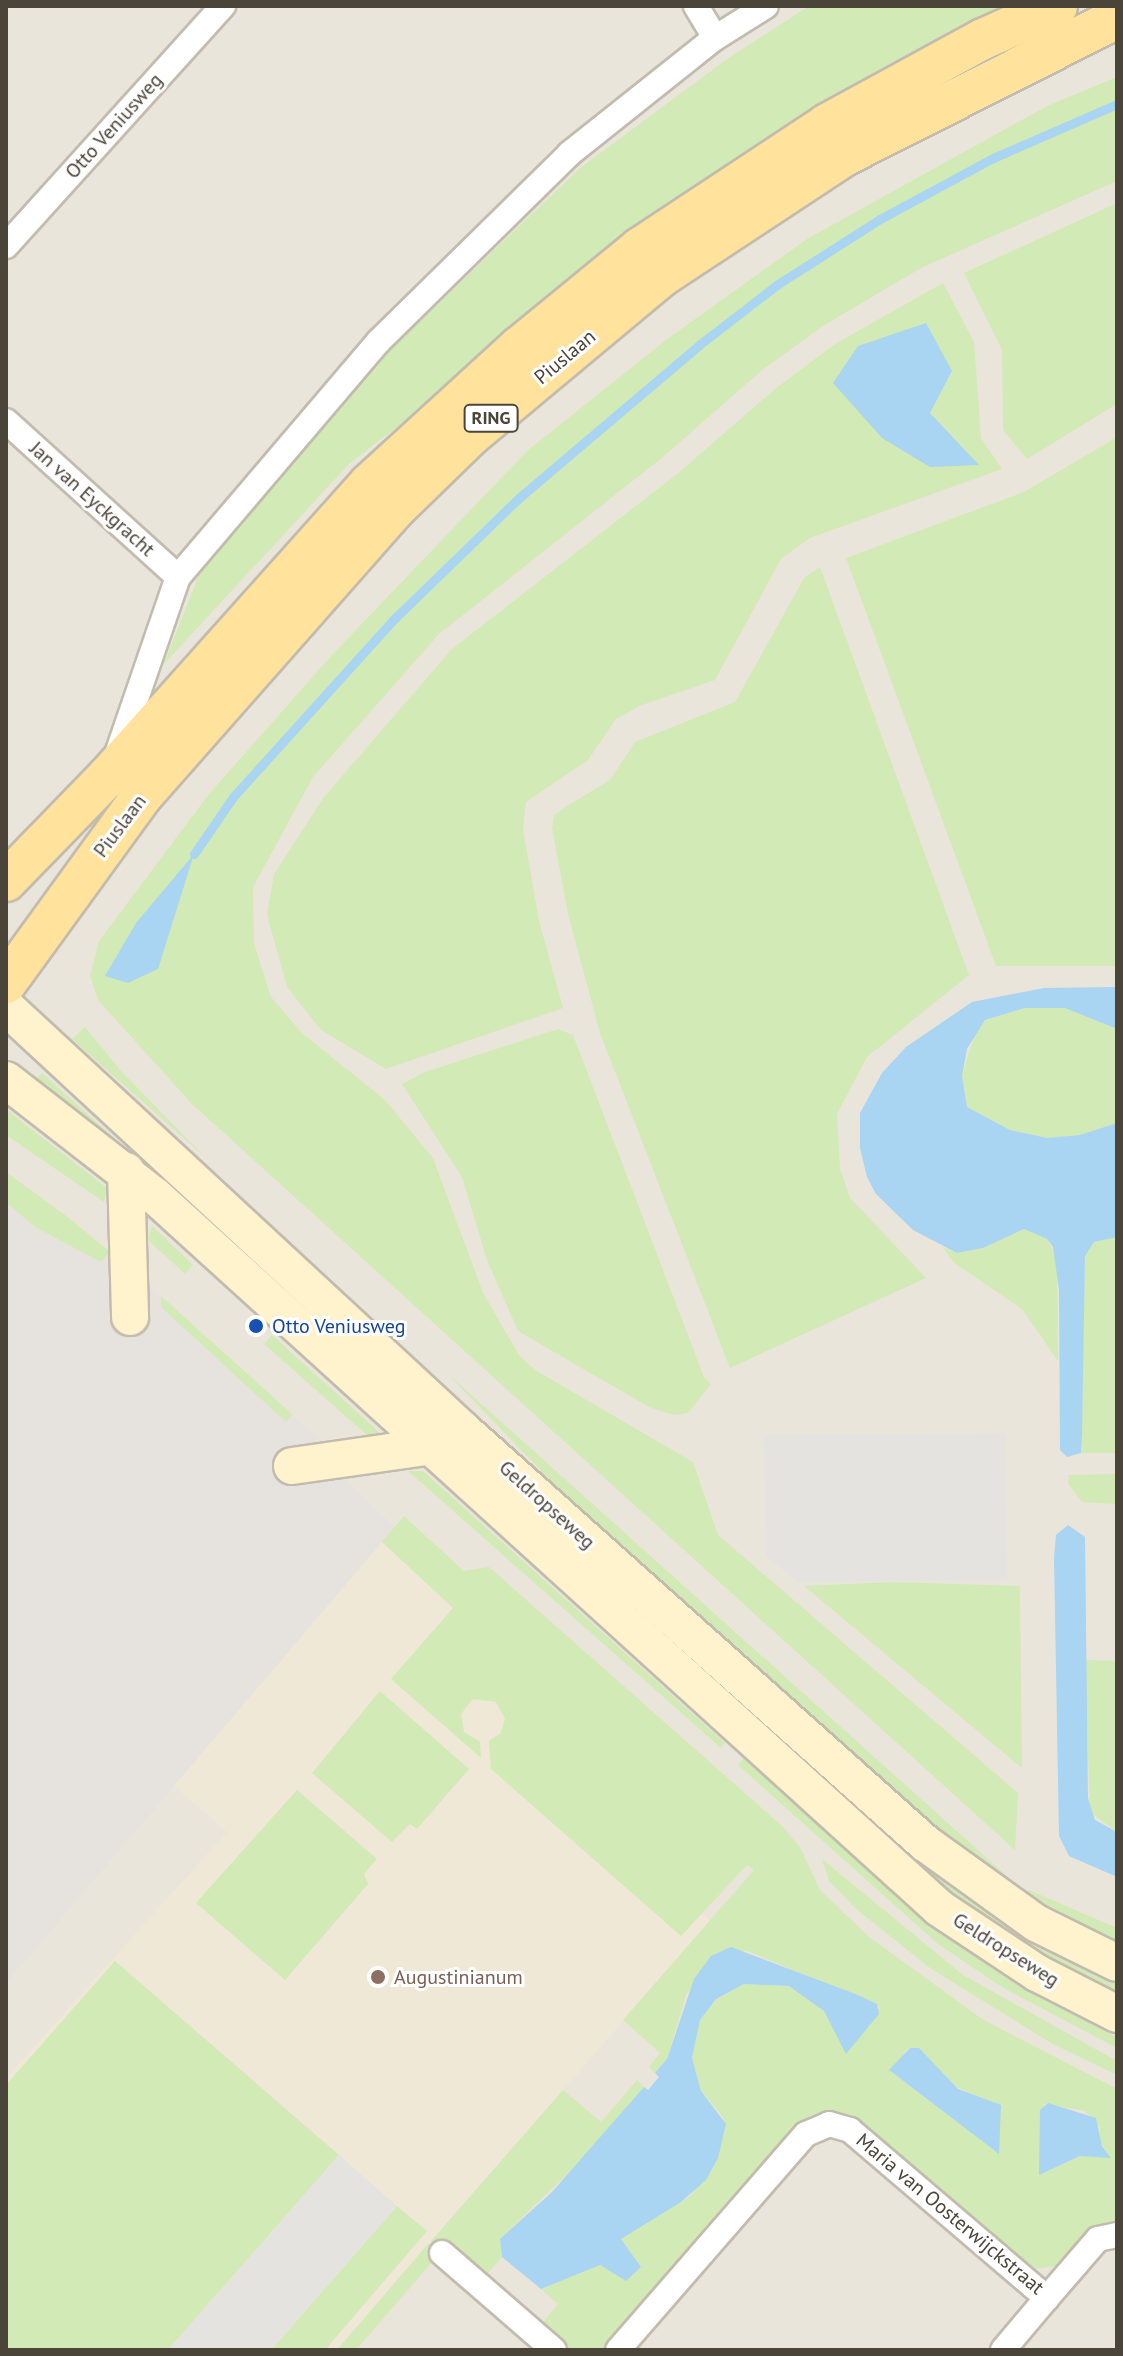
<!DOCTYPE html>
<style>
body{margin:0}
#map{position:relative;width:1123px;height:2356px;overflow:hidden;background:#f6f3ec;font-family:"PT Sans",sans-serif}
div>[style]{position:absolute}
.residential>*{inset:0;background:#eae5da}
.industrial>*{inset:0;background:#e6e2dd}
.education>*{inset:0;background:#efe8d6}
.green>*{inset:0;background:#d2eab5}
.parking>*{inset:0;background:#e5e3e0}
.water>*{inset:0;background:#a9d4f2}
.stream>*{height:9px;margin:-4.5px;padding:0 4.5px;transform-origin:4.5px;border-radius:4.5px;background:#a9d4f2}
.roads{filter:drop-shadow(2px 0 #c2bbae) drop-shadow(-2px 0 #c2bbae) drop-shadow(0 2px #c2bbae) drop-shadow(0 -2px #c2bbae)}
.minor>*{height:24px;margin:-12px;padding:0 12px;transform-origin:12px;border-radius:12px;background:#fff}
.secondary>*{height:36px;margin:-18px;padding:0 18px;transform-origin:18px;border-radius:18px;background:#fff3cd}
.primary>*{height:40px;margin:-20px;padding:0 20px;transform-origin:20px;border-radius:20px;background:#ffe39c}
.dots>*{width:22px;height:22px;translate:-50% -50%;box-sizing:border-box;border:4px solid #fff;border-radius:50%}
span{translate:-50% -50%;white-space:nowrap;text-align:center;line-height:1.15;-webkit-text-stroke:6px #fff;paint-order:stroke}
.shield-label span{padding:2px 6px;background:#fff;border:2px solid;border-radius:6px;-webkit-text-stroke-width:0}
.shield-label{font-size:18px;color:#4b4439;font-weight:700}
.street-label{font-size:20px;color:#4b4439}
.transit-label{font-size:20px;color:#164399}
.left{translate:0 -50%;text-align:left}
.education-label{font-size:20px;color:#785e54}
.frame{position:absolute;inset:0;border:8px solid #4b4439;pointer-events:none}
</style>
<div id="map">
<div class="residential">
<i style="clip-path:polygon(6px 6px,1117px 6px,1117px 2350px,6px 2350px)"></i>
</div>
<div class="industrial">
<i style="clip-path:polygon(6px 1202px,35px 1227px,101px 1262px,110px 1252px,352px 1468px,344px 1479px,395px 1527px,6px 1983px)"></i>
</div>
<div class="education">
<i style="clip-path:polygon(382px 1542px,499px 1642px,523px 1754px,710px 1921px,337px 2350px,6px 2350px,6px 2078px,227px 1832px,174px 1786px)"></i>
</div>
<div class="green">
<i style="clip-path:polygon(809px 6px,1019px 6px,438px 395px,349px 464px,163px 665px,204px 563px,391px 349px,580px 168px,727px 59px)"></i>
<i style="clip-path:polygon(1117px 77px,1117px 181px,921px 268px,823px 326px,761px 371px,663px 457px,439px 634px,313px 777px,253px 887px,254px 943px,271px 997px,302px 1033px,385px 1100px,433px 1158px,483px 1293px,519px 1355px,535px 1370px,693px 1462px,718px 1535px,1018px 1793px,1015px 1850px,192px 1104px,98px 1000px,90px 976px,99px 941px,209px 794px,332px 655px,527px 451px,666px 340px,807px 239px,1047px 106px)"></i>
<i style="clip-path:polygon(1117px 203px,1117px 404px,1027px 459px,1003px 430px,1002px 350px,964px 273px)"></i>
<i style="clip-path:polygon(evenodd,943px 283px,974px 342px,981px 438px,1002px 469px,810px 538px,781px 559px,715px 680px,642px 705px,616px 719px,588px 760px,526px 802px,523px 829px,539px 921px,563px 1008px,386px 1069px,321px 1030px,287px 987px,267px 915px,274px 874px,324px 797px,452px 649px,677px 474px,775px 389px,835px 344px,943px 283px,952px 371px,930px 413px,978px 465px,834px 383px,952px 371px)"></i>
<i style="clip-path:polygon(1117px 437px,1117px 966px,996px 966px,846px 558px,1024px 492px)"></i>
<i style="clip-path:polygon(820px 567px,969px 975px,867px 1057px,837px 1114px,840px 1169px,850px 1198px,926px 1278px,730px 1368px,600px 1033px,568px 914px,552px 828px,554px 816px,562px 809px,610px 780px,635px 742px,735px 702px,804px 578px)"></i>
<i style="clip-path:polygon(1025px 1008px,1065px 1008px,1117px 1029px,1117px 1123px,1080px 1135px,1047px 1138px,1010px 1130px,967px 1107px,962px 1075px,975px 1033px,985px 1020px)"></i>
<i style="clip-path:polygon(85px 1027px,121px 1071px,205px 1157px,72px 1039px)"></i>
<i style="clip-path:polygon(558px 1029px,573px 1035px,704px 1377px,711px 1384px,688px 1413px,674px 1415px,649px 1407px,518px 1331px,487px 1260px,462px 1177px,402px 1084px,425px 1072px)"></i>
<i style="clip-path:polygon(42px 1073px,159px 1178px,31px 1085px)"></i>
<i style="clip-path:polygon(8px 1111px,107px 1188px,104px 1202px,6px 1135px)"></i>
<i style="clip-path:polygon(6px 1172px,69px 1218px,110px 1252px,101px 1262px,35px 1227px,6px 1202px)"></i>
<i style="clip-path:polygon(152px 1226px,193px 1265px,185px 1274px,148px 1240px)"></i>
<i style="clip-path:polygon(1024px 1229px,1047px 1239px,1057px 1258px,1058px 1361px,1022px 1309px,953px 1262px,943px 1247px,957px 1253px,983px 1248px)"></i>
<i style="clip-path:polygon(1117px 1237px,1117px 1453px,1081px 1453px,1085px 1256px,1094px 1242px)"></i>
<i style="clip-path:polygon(161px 1296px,292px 1414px,286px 1422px,161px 1307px)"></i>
<i style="clip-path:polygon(272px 1335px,381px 1434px,380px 1436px,369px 1437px,264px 1344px)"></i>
<i style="clip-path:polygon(448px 1374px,1009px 1878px,1007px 1880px,918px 1815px,575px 1506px)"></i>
<i style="clip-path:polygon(408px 1471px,423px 1471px,725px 1743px,721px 1748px)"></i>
<i style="clip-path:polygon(1117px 1474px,1117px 1504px,1082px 1502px,1068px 1484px,1069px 1475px)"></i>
<i style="clip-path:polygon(evenodd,404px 1516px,464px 1571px,489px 1567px,781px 1825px,800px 1847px,820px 1890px,868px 1936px,982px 2019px,1117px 2089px,1117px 2223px,1094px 2229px,1057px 2266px,1033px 2269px,858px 2119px,825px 2110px,800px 2121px,602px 2350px,569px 2350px,540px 2326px,558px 2304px,541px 2289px,600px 2265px,641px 2267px,621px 2239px,690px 2196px,713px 2169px,725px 2131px,723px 2117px,701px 2091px,692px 2058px,700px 2020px,716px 1999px,744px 1984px,789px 1986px,824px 2011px,846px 2053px,880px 2007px,748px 1951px,716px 1953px,686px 1995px,667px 2059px,655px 2073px,649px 2067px,660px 2053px,623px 2020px,754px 1870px,747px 1865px,681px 1936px,491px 1769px,489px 1741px,501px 1733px,505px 1719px,496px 1702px,473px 1699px,461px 1714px,464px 1732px,480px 1742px,481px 1758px,391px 1679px,453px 1608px,382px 1542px,404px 1516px,919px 2048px,951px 2084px,986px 2102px,998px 2153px,891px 2072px,907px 2049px,919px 2048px,404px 1516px,1044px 2104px,1085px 2111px,1100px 2127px,1100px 2140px,1109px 2157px,1080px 2156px,1039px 2175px,1044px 2104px)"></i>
<i style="clip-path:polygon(893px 1582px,1020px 1586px,1022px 1768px,804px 1586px)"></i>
<i style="clip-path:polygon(1085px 1660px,1117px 1661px,1117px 1832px,1090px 1812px)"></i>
<i style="clip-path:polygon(380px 1691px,469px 1769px,417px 1829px,410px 1824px,392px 1842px,312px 1773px)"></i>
<i style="clip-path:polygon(744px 1758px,936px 1928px,1024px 1988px,1117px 2037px,1117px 2048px,1005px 1989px,938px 1944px,738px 1765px)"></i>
<i style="clip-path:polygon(297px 1790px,377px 1859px,364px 1874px,368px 1884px,285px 1980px,196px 1903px)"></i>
<i style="clip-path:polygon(822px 1859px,963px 1975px,1117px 2061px,1117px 2075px,1051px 2043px,930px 1968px,855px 1908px,829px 1881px)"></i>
<i style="clip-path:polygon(920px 1862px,992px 1913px,1117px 1980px,1117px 1996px,1034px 1951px,959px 1902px,916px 1865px)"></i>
<i style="clip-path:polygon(1029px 1890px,1117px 1928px,1117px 1942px,1026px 1893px)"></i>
<i style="clip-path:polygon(115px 1961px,339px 2155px,168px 2350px,6px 2350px,6px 2085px)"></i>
<i style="clip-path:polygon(637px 2080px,644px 2087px,597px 2145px,500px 2239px,502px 2257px,484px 2278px,483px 2270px,451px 2243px,443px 2252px,431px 2241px,563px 2090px,601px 2122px)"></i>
<i style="clip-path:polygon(397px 2206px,427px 2231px,325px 2350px,271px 2350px)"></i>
<i style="clip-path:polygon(428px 2244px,439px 2254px,356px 2350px,337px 2350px)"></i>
</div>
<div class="parking">
<i style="clip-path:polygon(1006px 1433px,1007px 1580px,797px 1582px,766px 1556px,764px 1435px)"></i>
<i style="clip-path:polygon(339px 2155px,397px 2206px,271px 2350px,168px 2350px)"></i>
</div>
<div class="water">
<i style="clip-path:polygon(926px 323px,952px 371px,930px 413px,979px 465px,930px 467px,882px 438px,833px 383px,858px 346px)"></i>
<i style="clip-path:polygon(194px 854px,158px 969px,128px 983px,105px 976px,136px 923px)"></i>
<i style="clip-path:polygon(1117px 987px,1117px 1029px,1065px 1008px,1025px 1008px,985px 1020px,967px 1049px,962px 1076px,967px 1107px,1010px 1130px,1047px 1138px,1080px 1135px,1117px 1123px,1117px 1237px,1094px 1242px,1085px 1256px,1082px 1434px,1081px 1453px,1067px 1457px,1060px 1450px,1059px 1290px,1053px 1247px,1047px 1239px,1024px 1229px,983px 1248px,957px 1253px,913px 1230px,876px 1194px,867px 1177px,860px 1148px,860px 1113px,882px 1073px,906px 1047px,972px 1002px,1044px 988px)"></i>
<i style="clip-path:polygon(1068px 1525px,1085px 1537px,1088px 1798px,1095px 1820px,1117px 1832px,1117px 1877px,1069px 1856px,1059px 1836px,1054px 1558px,1056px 1535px)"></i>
<i style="clip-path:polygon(731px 1947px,858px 1995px,877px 2004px,879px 2014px,846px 2054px,824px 2011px,789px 1986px,744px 1984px,716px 1999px,700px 2020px,692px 2058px,701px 2091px,726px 2124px,718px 2158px,706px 2180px,681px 2202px,621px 2239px,641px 2267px,626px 2281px,600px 2265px,541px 2289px,502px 2257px,500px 2239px,552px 2192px,644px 2087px,648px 2090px,659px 2077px,655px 2073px,667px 2059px,694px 1979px,711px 1956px)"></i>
<i style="clip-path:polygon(910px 2048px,919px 2048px,958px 2089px,1001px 2105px,999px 2154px,889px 2070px)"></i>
<i style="clip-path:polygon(1048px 2103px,1096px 2118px,1102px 2146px,1111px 2158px,1080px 2156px,1039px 2175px,1040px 2110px)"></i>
</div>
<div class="stream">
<i style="left:194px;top:854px;width:69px;rotate:-55.6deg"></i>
<i style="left:233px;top:797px;width:241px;rotate:-47.9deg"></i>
<i style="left:395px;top:618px;width:174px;rotate:-44.1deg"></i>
<i style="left:520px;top:497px;width:235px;rotate:-40.3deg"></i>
<i style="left:699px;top:345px;width:100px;rotate:-37.7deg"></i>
<i style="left:778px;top:284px;width:121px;rotate:-32.5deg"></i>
<i style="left:880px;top:219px;width:128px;rotate:-28.4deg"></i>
<i style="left:993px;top:158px;width:135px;rotate:-23.5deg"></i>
</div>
<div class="roads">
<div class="minor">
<i style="left:696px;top:6px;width:37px;rotate:59deg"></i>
<i style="left:6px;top:246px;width:324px;rotate:-47.9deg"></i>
<i style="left:6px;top:421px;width:232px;rotate:42.2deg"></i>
<i style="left:117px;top:754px;width:187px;rotate:-71deg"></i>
<i style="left:178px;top:577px;width:310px;rotate:-49.6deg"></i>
<i style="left:379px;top:341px;width:267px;rotate:-44.5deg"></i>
<i style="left:569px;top:154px;width:186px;rotate:-38.5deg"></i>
<i style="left:715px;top:38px;width:60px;rotate:-32.1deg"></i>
<i style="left:442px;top:2253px;width:148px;rotate:40.9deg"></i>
<i style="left:618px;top:2350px;width:286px;rotate:-49deg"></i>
<i style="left:806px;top:2134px;width:25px;rotate:-23deg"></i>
<i style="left:829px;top:2124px;width:22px;rotate:16deg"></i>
<i style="left:850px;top:2130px;width:259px;rotate:40.5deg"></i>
<i style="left:1047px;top:2298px;width:78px;rotate:-49.2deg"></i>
<i style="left:1098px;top:2239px;width:19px;rotate:-12deg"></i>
<i style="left:1003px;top:2350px;width:68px;rotate:-49.8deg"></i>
</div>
<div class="secondary">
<i style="left:6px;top:1007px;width:624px;rotate:42.79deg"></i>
<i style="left:464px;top:1431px;width:618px;rotate:41.79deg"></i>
<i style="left:925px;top:1843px;width:137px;rotate:35.8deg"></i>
<i style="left:1036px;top:1923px;width:90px;rotate:26.3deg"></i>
<i style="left:6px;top:1080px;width:189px;rotate:37.9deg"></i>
<i style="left:155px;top:1196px;width:1059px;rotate:42.24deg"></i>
<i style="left:939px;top:1908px;width:118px;rotate:33.6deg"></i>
<i style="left:1037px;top:1973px;width:90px;rotate:27.1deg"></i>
<i style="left:126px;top:1171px;width:146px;rotate:88.4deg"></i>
<i style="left:292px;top:1466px;width:141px;rotate:-8.1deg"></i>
</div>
<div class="primary">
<i style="left:6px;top:881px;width:148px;rotate:-45.8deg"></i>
<i style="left:109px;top:775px;width:390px;rotate:-48.2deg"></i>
<i style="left:369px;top:484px;width:203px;rotate:-42.4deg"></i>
<i style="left:519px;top:347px;width:156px;rotate:-39.3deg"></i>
<i style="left:640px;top:248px;width:224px;rotate:-33.5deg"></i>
<i style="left:827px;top:124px;width:178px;rotate:-28.6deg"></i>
<i style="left:983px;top:39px;width:81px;rotate:-24deg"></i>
<i style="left:6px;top:983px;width:230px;rotate:-54deg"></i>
<i style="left:141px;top:797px;width:381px;rotate:-48.6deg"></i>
<i style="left:393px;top:511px;width:107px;rotate:-44.2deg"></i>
<i style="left:470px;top:436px;width:250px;rotate:-39.8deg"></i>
<i style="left:662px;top:276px;width:218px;rotate:-33.4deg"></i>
<i style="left:844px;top:156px;width:306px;rotate:-26.8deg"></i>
</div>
</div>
<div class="dots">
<i style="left:256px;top:1326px;background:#1a4fb4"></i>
<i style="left:378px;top:1977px;background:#8d6e63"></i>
</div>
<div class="shield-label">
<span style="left:491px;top:418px">RING</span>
</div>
<div class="street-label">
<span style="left:114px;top:126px;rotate:-48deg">Otto Veniusweg</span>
<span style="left:565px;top:357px;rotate:-40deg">Piuslaan</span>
<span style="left:92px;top:499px;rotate:42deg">Jan van Eyckgracht</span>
<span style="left:120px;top:826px;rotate:-53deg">Piuslaan</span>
<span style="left:547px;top:1505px;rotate:42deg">Geldropseweg</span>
<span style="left:1006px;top:1950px;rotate:32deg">Geldropseweg</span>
<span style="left:950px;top:2214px;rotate:40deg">Maria van Oosterwijckstraat</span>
</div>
<div class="transit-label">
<span class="left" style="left:272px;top:1326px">Otto Veniusweg</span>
</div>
<div class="education-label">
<span class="left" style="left:394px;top:1977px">Augustinianum</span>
</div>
<div class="frame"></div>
</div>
